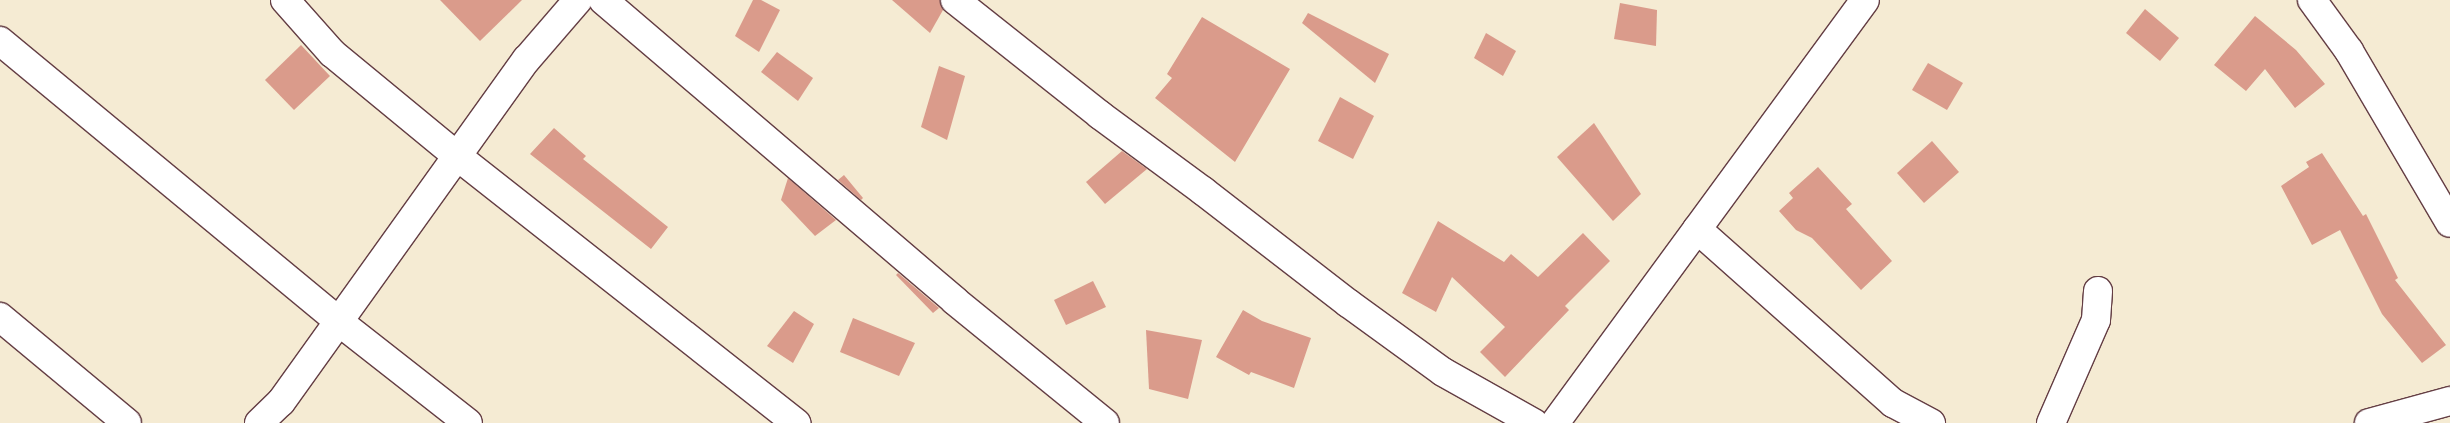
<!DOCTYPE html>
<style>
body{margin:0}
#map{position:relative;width:2450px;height:423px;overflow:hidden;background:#f5ebd3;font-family:Mynerve,sans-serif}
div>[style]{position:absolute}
.building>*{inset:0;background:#da9b8b}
.roads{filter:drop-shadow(1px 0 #643e44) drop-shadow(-1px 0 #643e44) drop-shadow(0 1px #643e44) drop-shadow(0 -1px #643e44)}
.street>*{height:28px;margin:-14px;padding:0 14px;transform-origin:14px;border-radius:14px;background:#fff}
.secondary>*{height:28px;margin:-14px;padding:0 14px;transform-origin:14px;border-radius:14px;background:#fff}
span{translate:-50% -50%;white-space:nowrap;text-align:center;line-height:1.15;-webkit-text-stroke:4px #fcf5e5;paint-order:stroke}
</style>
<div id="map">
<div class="building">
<i style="clip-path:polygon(440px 0,522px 0,480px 41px)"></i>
<i style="clip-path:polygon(753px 0,761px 0,780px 10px,759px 52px,735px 36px)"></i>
<i style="clip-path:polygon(892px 0,940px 0,943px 10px,930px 33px)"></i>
<i style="clip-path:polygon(1620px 3px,1657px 10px,1656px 46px,1614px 39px)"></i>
<i style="clip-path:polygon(2145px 9px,2179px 38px,2160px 61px,2126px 33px)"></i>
<i style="clip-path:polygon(1308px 13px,1389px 54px,1375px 83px,1302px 23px)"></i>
<i style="clip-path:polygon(2255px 16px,2296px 50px,2325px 84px,2295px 108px,2265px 69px,2246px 91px,2214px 65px)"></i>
<i style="clip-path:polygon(1202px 17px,1290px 69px,1235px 162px,1155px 98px,1172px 78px,1167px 74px)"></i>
<i style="clip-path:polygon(1486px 33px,1516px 51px,1503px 76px,1474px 58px)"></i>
<i style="clip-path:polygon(301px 45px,330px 76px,294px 110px,265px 80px)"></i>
<i style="clip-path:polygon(777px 52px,813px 78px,798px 101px,761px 72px)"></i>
<i style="clip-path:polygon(1928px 63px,1963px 83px,1947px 110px,1912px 90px)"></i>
<i style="clip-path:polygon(939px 66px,965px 76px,947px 140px,921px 127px)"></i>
<i style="clip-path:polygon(1340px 97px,1374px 116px,1353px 159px,1318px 141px)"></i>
<i style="clip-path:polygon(1594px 123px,1641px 194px,1613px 221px,1557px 157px)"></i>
<i style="clip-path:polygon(554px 128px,586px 156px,583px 159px,668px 227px,651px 249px,530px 154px)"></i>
<i style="clip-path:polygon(1932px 141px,1959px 172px,1924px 203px,1897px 173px)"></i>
<i style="clip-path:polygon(1122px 151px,1147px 169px,1105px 204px,1086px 182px)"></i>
<i style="clip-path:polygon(2322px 153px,2363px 216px,2366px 214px,2398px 278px,2395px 280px,2446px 345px,2422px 363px,2382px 314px,2340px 230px,2312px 245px,2281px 186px,2309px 167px,2306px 162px)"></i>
<i style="clip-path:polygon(1818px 167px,1852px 204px,1846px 209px,1892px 261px,1861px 290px,1812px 238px,1796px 230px,1779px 211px,1793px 198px,1789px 193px)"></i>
<i style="clip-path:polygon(844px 175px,863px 198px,861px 200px,838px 180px)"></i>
<i style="clip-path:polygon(788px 178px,836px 220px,815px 236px,781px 200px)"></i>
<i style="clip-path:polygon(1438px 221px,1504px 262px,1511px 254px,1538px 277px,1583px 233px,1610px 261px,1565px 306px,1569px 310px,1505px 377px,1480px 352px,1505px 327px,1452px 277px,1436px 312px,1402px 293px)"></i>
<i style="clip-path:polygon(898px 273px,939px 308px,933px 313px,896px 275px)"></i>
<i style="clip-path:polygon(1093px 281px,1106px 307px,1066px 325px,1054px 300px)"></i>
<i style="clip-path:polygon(1243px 310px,1262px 321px,1311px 338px,1294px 388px,1251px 372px,1249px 375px,1216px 357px)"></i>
<i style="clip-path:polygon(794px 311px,814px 324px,793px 363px,767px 346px)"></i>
<i style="clip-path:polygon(853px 318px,915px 343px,899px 376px,840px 352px)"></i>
<i style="clip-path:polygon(1146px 330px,1202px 340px,1188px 399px,1149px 389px)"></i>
</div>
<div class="roads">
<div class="street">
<i style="left:285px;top:0;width:71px;rotate:48.4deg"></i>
<i style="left:332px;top:53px;width:162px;rotate:39.5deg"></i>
<i style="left:457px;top:156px;width:432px;rotate:38.2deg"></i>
<i style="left:603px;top:0;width:463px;rotate:40.5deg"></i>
<i style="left:955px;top:301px;width:193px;rotate:39.1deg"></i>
<i style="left:955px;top:0;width:185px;rotate:38.4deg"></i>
<i style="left:1100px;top:115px;width:128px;rotate:36.4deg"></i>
<i style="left:1203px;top:191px;width:183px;rotate:37.7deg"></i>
<i style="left:1348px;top:303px;width:117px;rotate:36deg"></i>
<i style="left:1443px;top:372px;width:104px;rotate:29.3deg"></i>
<i style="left:2312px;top:0;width:63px;rotate:54deg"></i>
<i style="left:2349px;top:51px;width:199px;rotate:59.6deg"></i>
<i style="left:0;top:41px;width:439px;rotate:39.6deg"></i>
<i style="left:338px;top:321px;width:165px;rotate:38.1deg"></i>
<i style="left:1697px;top:229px;width:262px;rotate:41.6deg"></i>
<i style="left:1893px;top:403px;width:43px;rotate:27.8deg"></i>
<i style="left:0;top:317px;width:165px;rotate:39.8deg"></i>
<i style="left:2051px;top:423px;width:112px;rotate:-66.4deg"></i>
<i style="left:2096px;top:320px;width:29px;rotate:-86deg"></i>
<i style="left:2369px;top:423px;width:84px;rotate:-15.2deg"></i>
</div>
<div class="secondary">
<i style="left:259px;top:423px;width:30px;rotate:-44deg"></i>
<i style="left:281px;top:402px;width:422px;rotate:-54.4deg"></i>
<i style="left:527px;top:59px;width:78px;rotate:-49.2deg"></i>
<i style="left:1555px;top:423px;width:524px;rotate:-53.76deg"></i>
</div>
</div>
</div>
